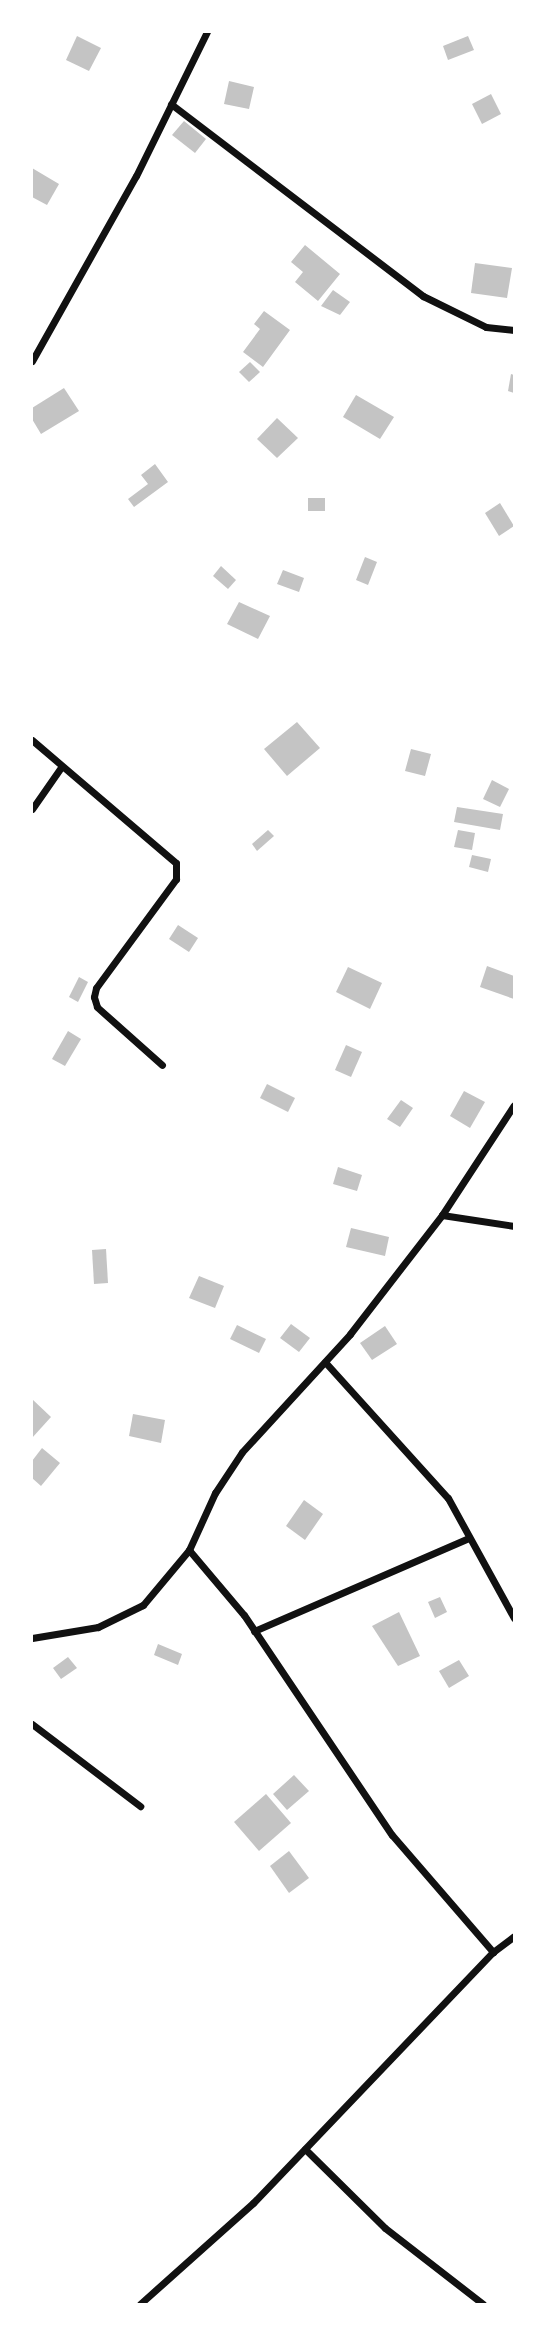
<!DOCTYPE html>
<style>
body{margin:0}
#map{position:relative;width:546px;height:2336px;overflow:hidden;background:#fff;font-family:Helvetica,sans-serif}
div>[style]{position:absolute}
.building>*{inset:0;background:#c4c4c4}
.minor>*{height:7px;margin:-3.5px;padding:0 3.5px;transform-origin:3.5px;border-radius:3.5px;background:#111}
span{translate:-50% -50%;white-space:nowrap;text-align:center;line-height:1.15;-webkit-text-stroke:5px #fff;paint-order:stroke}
.frame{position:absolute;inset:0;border:33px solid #fff;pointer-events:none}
</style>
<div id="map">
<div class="building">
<i style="clip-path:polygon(77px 36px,101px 48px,89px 71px,66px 60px)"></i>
<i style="clip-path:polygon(468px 36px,474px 50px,448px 60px,443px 46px)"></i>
<i style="clip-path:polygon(229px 81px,254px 87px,249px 109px,224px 104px)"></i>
<i style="clip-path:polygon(491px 94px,501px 114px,482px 124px,472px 104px)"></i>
<i style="clip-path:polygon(184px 121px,206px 139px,195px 153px,172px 135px)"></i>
<i style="clip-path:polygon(32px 168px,59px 184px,47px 205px,32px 197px)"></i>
<i style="clip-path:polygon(305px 245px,340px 274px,318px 301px,295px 282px,303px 272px,291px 262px)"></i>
<i style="clip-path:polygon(475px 263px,512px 268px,507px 298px,471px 293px)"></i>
<i style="clip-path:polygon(333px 290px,350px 302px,340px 315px,321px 306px)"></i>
<i style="clip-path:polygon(264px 311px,290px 330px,263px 367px,243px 352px,260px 329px,254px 324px)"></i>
<i style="clip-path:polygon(250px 362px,260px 372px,249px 382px,239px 372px)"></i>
<i style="clip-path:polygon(511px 374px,514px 375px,514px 393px,508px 391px)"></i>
<i style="clip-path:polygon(64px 388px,79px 411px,41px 434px,32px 419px,32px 408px)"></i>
<i style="clip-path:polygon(356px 395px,394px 417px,380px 439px,343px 417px)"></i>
<i style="clip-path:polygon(277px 418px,298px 438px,277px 458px,257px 439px)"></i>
<i style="clip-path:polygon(155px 464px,168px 482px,134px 507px,128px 499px,148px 484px,141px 475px)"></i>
<i style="clip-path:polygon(308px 498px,325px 498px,325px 511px,308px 511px)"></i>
<i style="clip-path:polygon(500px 503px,514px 526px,499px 536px,485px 513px)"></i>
<i style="clip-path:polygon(365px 557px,377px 562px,368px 585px,356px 580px)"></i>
<i style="clip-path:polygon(221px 566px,236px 580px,228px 589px,213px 576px)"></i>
<i style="clip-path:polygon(283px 570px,304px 578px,299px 592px,277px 584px)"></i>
<i style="clip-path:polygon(239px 602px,270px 616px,258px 639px,227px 624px)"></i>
<i style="clip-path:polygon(297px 722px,320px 748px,287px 776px,264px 749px)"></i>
<i style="clip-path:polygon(411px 749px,431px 754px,425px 776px,405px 771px)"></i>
<i style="clip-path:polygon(492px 780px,509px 789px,500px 807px,483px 799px)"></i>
<i style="clip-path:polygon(457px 807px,503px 814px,500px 830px,454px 822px)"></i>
<i style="clip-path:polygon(268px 830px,274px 836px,257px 851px,252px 844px)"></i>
<i style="clip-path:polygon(458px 830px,475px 833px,472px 850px,454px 847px)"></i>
<i style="clip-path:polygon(472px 855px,491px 859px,488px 872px,469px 867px)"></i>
<i style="clip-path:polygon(178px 925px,198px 938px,189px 952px,169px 939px)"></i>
<i style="clip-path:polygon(487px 966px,514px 976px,514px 999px,480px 987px)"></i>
<i style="clip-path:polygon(348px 967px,382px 983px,370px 1009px,336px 992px)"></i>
<i style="clip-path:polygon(79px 977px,88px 982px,78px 1002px,69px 997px)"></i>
<i style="clip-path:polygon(68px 1031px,81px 1039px,65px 1066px,52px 1059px)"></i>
<i style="clip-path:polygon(346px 1045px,362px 1052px,351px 1077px,335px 1070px)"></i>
<i style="clip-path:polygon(267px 1084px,295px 1098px,288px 1112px,260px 1098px)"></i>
<i style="clip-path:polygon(464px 1091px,485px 1102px,470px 1128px,450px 1116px)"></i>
<i style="clip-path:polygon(401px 1100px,413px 1108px,400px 1127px,387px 1119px)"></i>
<i style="clip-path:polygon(338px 1167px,362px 1175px,357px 1191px,333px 1184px)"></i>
<i style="clip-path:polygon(351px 1228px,389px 1237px,385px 1256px,346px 1247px)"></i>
<i style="clip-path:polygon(106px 1249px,108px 1283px,94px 1284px,92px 1250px)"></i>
<i style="clip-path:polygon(199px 1276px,224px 1286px,215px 1308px,189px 1298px)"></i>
<i style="clip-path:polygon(291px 1324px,310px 1338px,299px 1352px,280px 1338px)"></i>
<i style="clip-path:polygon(237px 1325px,266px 1339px,259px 1353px,230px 1339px)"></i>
<i style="clip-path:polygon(385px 1326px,397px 1344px,372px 1360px,360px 1343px)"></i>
<i style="clip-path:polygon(32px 1399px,51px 1417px,32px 1438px)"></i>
<i style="clip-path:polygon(133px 1414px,165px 1420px,161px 1443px,129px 1436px)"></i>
<i style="clip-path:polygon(42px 1448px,60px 1463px,41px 1486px,32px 1478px,32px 1461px)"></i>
<i style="clip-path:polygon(304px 1500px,323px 1514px,305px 1540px,286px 1526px)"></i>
<i style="clip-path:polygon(440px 1597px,447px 1612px,435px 1618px,428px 1602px)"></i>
<i style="clip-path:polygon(399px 1612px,420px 1656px,398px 1666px,372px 1626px)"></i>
<i style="clip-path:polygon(158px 1644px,182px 1654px,178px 1665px,154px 1655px)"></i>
<i style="clip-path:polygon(68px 1657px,77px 1668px,61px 1679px,53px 1668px)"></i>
<i style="clip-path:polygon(459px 1660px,469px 1676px,449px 1688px,439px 1671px)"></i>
<i style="clip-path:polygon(294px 1775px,309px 1791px,287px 1810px,273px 1794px)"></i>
<i style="clip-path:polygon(266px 1794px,291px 1823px,259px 1851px,234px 1822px)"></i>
<i style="clip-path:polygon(289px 1851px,309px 1878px,289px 1893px,270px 1866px)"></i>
</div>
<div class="minor">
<i style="left:171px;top:104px;width:317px;rotate:37.3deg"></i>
<i style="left:423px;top:296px;width:70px;rotate:26.2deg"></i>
<i style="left:486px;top:327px;width:28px;rotate:6deg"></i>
<i style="left:32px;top:361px;width:212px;rotate:-60.7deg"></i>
<i style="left:136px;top:176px;width:161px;rotate:-63.8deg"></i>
<i style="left:32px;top:740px;width:189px;rotate:40.5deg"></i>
<i style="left:176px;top:863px;width:16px;rotate:90deg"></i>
<i style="left:176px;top:879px;width:135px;rotate:126.3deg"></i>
<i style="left:96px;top:988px;width:9px;rotate:103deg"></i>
<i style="left:94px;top:997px;width:10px;rotate:73deg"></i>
<i style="left:97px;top:1007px;width:87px;rotate:41.7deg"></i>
<i style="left:32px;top:809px;width:52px;rotate:-55.1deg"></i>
<i style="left:442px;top:1215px;width:73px;rotate:8.7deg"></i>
<i style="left:325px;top:1362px;width:183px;rotate:47.9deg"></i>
<i style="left:448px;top:1498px;width:137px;rotate:61.2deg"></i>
<i style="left:189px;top:1550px;width:85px;rotate:49.8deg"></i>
<i style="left:244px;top:1615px;width:265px;rotate:56.1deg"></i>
<i style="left:392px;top:1835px;width:155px;rotate:49.2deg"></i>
<i style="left:254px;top:1631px;width:234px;rotate:-23.4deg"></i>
<i style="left:32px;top:1638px;width:67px;rotate:-9.5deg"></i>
<i style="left:98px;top:1627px;width:50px;rotate:-26.1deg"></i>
<i style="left:143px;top:1605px;width:72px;rotate:-50.1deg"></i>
<i style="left:189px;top:1550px;width:63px;rotate:-65.5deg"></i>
<i style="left:215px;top:1493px;width:49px;rotate:-56.6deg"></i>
<i style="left:242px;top:1452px;width:160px;rotate:-47.5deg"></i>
<i style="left:350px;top:1334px;width:150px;rotate:-52.3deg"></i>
<i style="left:442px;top:1215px;width:131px;rotate:-56.8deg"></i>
<i style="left:32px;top:1724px;width:136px;rotate:37.2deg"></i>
<i style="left:305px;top:2149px;width:112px;rotate:44.6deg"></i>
<i style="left:385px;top:2228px;width:124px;rotate:37.8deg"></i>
<i style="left:140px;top:2304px;width:152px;rotate:-41.8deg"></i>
<i style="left:253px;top:2203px;width:347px;rotate:-46.3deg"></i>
<i style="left:493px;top:1952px;width:26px;rotate:-37deg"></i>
</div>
<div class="frame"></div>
</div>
